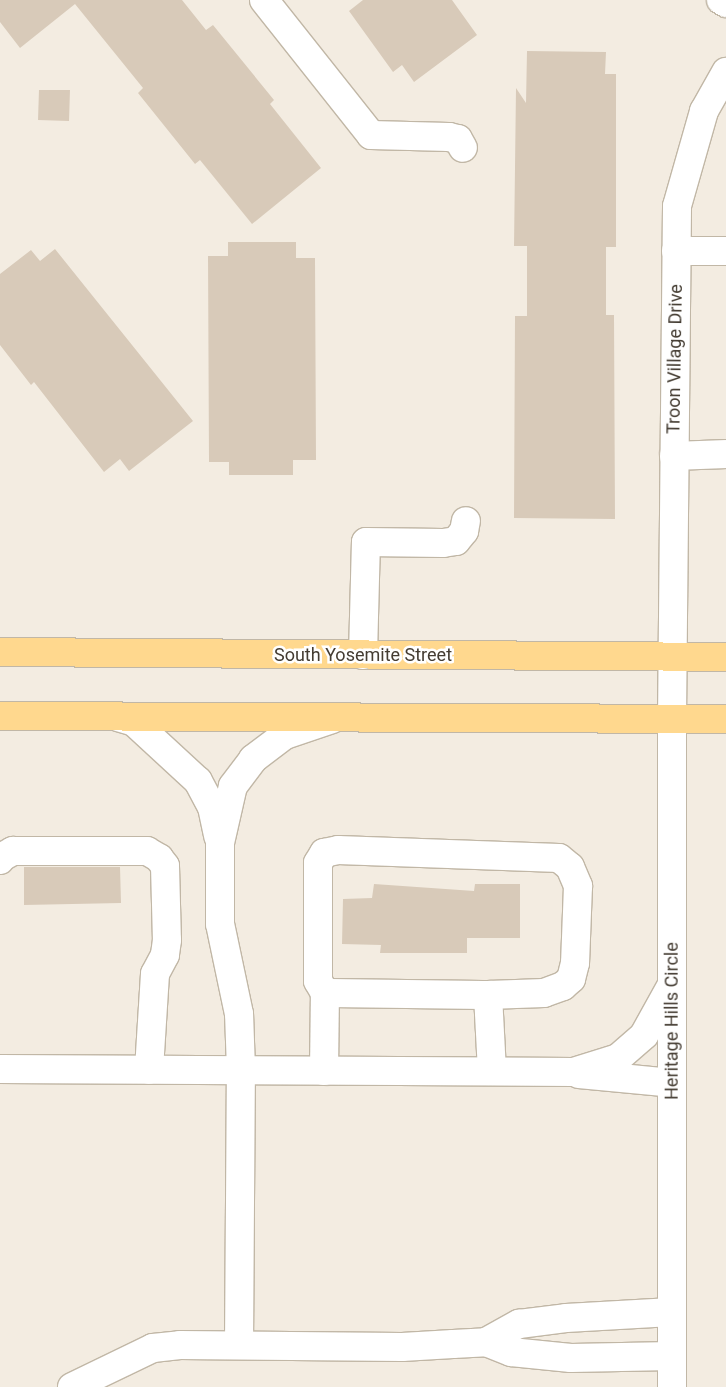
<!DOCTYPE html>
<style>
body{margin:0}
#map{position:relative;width:726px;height:1387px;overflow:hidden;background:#f3ece1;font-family:Roboto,sans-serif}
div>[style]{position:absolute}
.building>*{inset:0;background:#d8cab9}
.roads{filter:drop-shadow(1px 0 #c1b7a6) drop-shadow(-1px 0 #c1b7a6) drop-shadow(0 1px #c1b7a6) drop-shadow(0 -1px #c1b7a6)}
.minor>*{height:28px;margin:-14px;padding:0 14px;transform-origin:14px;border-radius:14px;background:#fff}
.major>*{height:28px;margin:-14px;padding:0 14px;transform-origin:14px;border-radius:14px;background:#ffd88e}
span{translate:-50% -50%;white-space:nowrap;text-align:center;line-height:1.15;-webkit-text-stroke:5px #fff;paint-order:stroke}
.street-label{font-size:18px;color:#443c32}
</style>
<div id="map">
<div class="building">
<i style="clip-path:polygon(0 0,182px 0,206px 30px,213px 25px,274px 100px,270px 104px,321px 168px,252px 224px,200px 160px,195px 164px,138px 93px,143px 88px,75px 4px,20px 48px,0 22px)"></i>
<i style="clip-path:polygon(363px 0,452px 0,477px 35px,414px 82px,402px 65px,393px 72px,349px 11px)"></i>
<i style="clip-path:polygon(527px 51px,606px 52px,605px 74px,616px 74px,616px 247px,606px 247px,606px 315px,614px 315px,615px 519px,514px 518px,515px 316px,527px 316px,527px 246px,514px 246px,516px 88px,526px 103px)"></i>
<i style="clip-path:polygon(39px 90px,70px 90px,69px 121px,38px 120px)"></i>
<i style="clip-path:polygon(228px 242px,296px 242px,296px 258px,315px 258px,316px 460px,293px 460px,293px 475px,229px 475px,229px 462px,209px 462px,208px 256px,228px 256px)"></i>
<i style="clip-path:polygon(55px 249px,193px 421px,129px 471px,120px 459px,104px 472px,34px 382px,31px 385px,0 345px,0 274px,31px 250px,40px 261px)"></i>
<i style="clip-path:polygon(24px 867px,120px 867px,121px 903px,24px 905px)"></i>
<i style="clip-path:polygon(374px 884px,474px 891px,475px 884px,520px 884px,520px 938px,467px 938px,467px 953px,380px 953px,381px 945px,342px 944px,343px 899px,372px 898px)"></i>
</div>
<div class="roads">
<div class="minor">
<i style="left:264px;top:0;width:172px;rotate:51.6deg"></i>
<i style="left:371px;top:135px;width:78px;rotate:1.5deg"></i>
<i style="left:449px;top:137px;width:9px;rotate:13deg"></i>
<i style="left:458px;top:139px;width:10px;rotate:61deg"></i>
<i style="left:721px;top:0;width:6px;rotate:31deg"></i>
<i style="left:676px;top:251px;width:50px"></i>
<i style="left:674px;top:456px;width:52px;rotate:-2.2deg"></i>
<i style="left:363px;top:655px;width:113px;rotate:-88.5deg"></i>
<i style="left:366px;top:542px;width:77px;rotate:0.7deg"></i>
<i style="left:443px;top:543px;width:13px;rotate:-9deg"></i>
<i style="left:456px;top:541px;width:13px;rotate:-51deg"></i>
<i style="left:464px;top:531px;width:10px;rotate:-79deg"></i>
<i style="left:118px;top:717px;width:17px;rotate:17deg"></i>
<i style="left:134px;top:722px;width:87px;rotate:42.7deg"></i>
<i style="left:198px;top:781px;width:30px;rotate:62deg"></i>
<i style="left:212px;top:807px;width:30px;rotate:78deg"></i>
<i style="left:0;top:860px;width:4px;rotate:-56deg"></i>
<i style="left:2px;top:857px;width:13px;rotate:-29deg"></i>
<i style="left:13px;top:851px;width:134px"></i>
<i style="left:147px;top:851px;width:14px;rotate:30deg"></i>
<i style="left:159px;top:858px;width:10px;rotate:53deg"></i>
<i style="left:165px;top:866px;width:74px;rotate:88.5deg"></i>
<i style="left:167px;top:940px;width:15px;rotate:98deg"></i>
<i style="left:165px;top:955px;width:21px;rotate:118deg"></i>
<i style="left:155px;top:974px;width:96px;rotate:93.6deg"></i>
<i style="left:325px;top:993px;width:14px;rotate:-120deg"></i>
<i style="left:318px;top:981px;width:118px;rotate:-90deg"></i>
<i style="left:318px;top:863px;width:12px;rotate:-59deg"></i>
<i style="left:324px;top:853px;width:14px;rotate:-12deg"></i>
<i style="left:338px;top:850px;width:221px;rotate:2.1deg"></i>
<i style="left:559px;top:858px;width:14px;rotate:39deg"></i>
<i style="left:570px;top:867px;width:21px;rotate:67deg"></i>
<i style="left:578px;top:886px;width:77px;rotate:92.2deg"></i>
<i style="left:575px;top:963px;width:16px;rotate:104deg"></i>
<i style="left:571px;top:979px;width:11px;rotate:139deg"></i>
<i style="left:563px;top:986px;width:20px;rotate:160deg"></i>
<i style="left:544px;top:993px;width:56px;rotate:178deg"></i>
<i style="left:0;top:1069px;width:573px;rotate:0.3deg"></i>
<i style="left:573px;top:1072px;width:47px;rotate:-17.3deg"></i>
<i style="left:618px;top:1058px;width:35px;rotate:-41deg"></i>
<i style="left:644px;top:1035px;width:54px;rotate:-61deg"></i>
<i style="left:324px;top:1071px;width:78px;rotate:-89.3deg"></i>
<i style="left:325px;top:993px;width:163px;rotate:0.7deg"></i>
<i style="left:488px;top:995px;width:76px;rotate:87deg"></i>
<i style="left:579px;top:1074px;width:93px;rotate:5.5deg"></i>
<i style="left:486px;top:1342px;width:27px;rotate:22deg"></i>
<i style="left:511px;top:1352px;width:60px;rotate:5.7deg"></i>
<i style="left:571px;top:1358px;width:101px;rotate:-1.1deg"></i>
<i style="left:239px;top:1345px;width:275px;rotate:-89.6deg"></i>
<i style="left:241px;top:1070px;width:56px;rotate:-92deg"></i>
<i style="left:239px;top:1014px;width:92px;rotate:-101.9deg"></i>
<i style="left:220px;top:924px;width:81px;rotate:-90deg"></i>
<i style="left:220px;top:843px;width:58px;rotate:-77.2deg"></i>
<i style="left:233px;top:786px;width:34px;rotate:-53deg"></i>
<i style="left:253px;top:759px;width:40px;rotate:-37deg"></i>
<i style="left:285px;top:735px;width:50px;rotate:-18.8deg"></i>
<i style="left:72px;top:1387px;width:90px;rotate:-25.7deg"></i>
<i style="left:153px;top:1348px;width:27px;rotate:-6deg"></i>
<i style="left:180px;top:1345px;width:222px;rotate:0.5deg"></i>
<i style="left:402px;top:1347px;width:51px;rotate:-3.4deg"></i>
<i style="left:453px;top:1344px;width:33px;rotate:-3deg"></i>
<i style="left:486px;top:1342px;width:38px;rotate:-29deg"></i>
<i style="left:519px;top:1324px;width:47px;rotate:-7.3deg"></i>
<i style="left:566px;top:1318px;width:106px;rotate:-3.2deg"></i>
<i style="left:672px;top:1387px;width:668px;rotate:-90deg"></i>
<i style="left:672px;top:719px;width:513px;rotate:-89.44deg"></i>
<i style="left:677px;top:206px;width:99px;rotate:-74.1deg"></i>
<i style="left:704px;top:111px;width:45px;rotate:-60.6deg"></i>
</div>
<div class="major">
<i style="left:0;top:652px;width:726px;rotate:0.39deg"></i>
<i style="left:0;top:716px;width:726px;rotate:0.24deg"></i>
</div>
</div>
<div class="street-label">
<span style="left:675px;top:359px;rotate:-89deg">Troon Village Drive</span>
<span style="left:363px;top:655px">South Yosemite Street</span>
<span style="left:672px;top:1021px;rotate:-90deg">Heritage Hills Circle</span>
</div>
</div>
